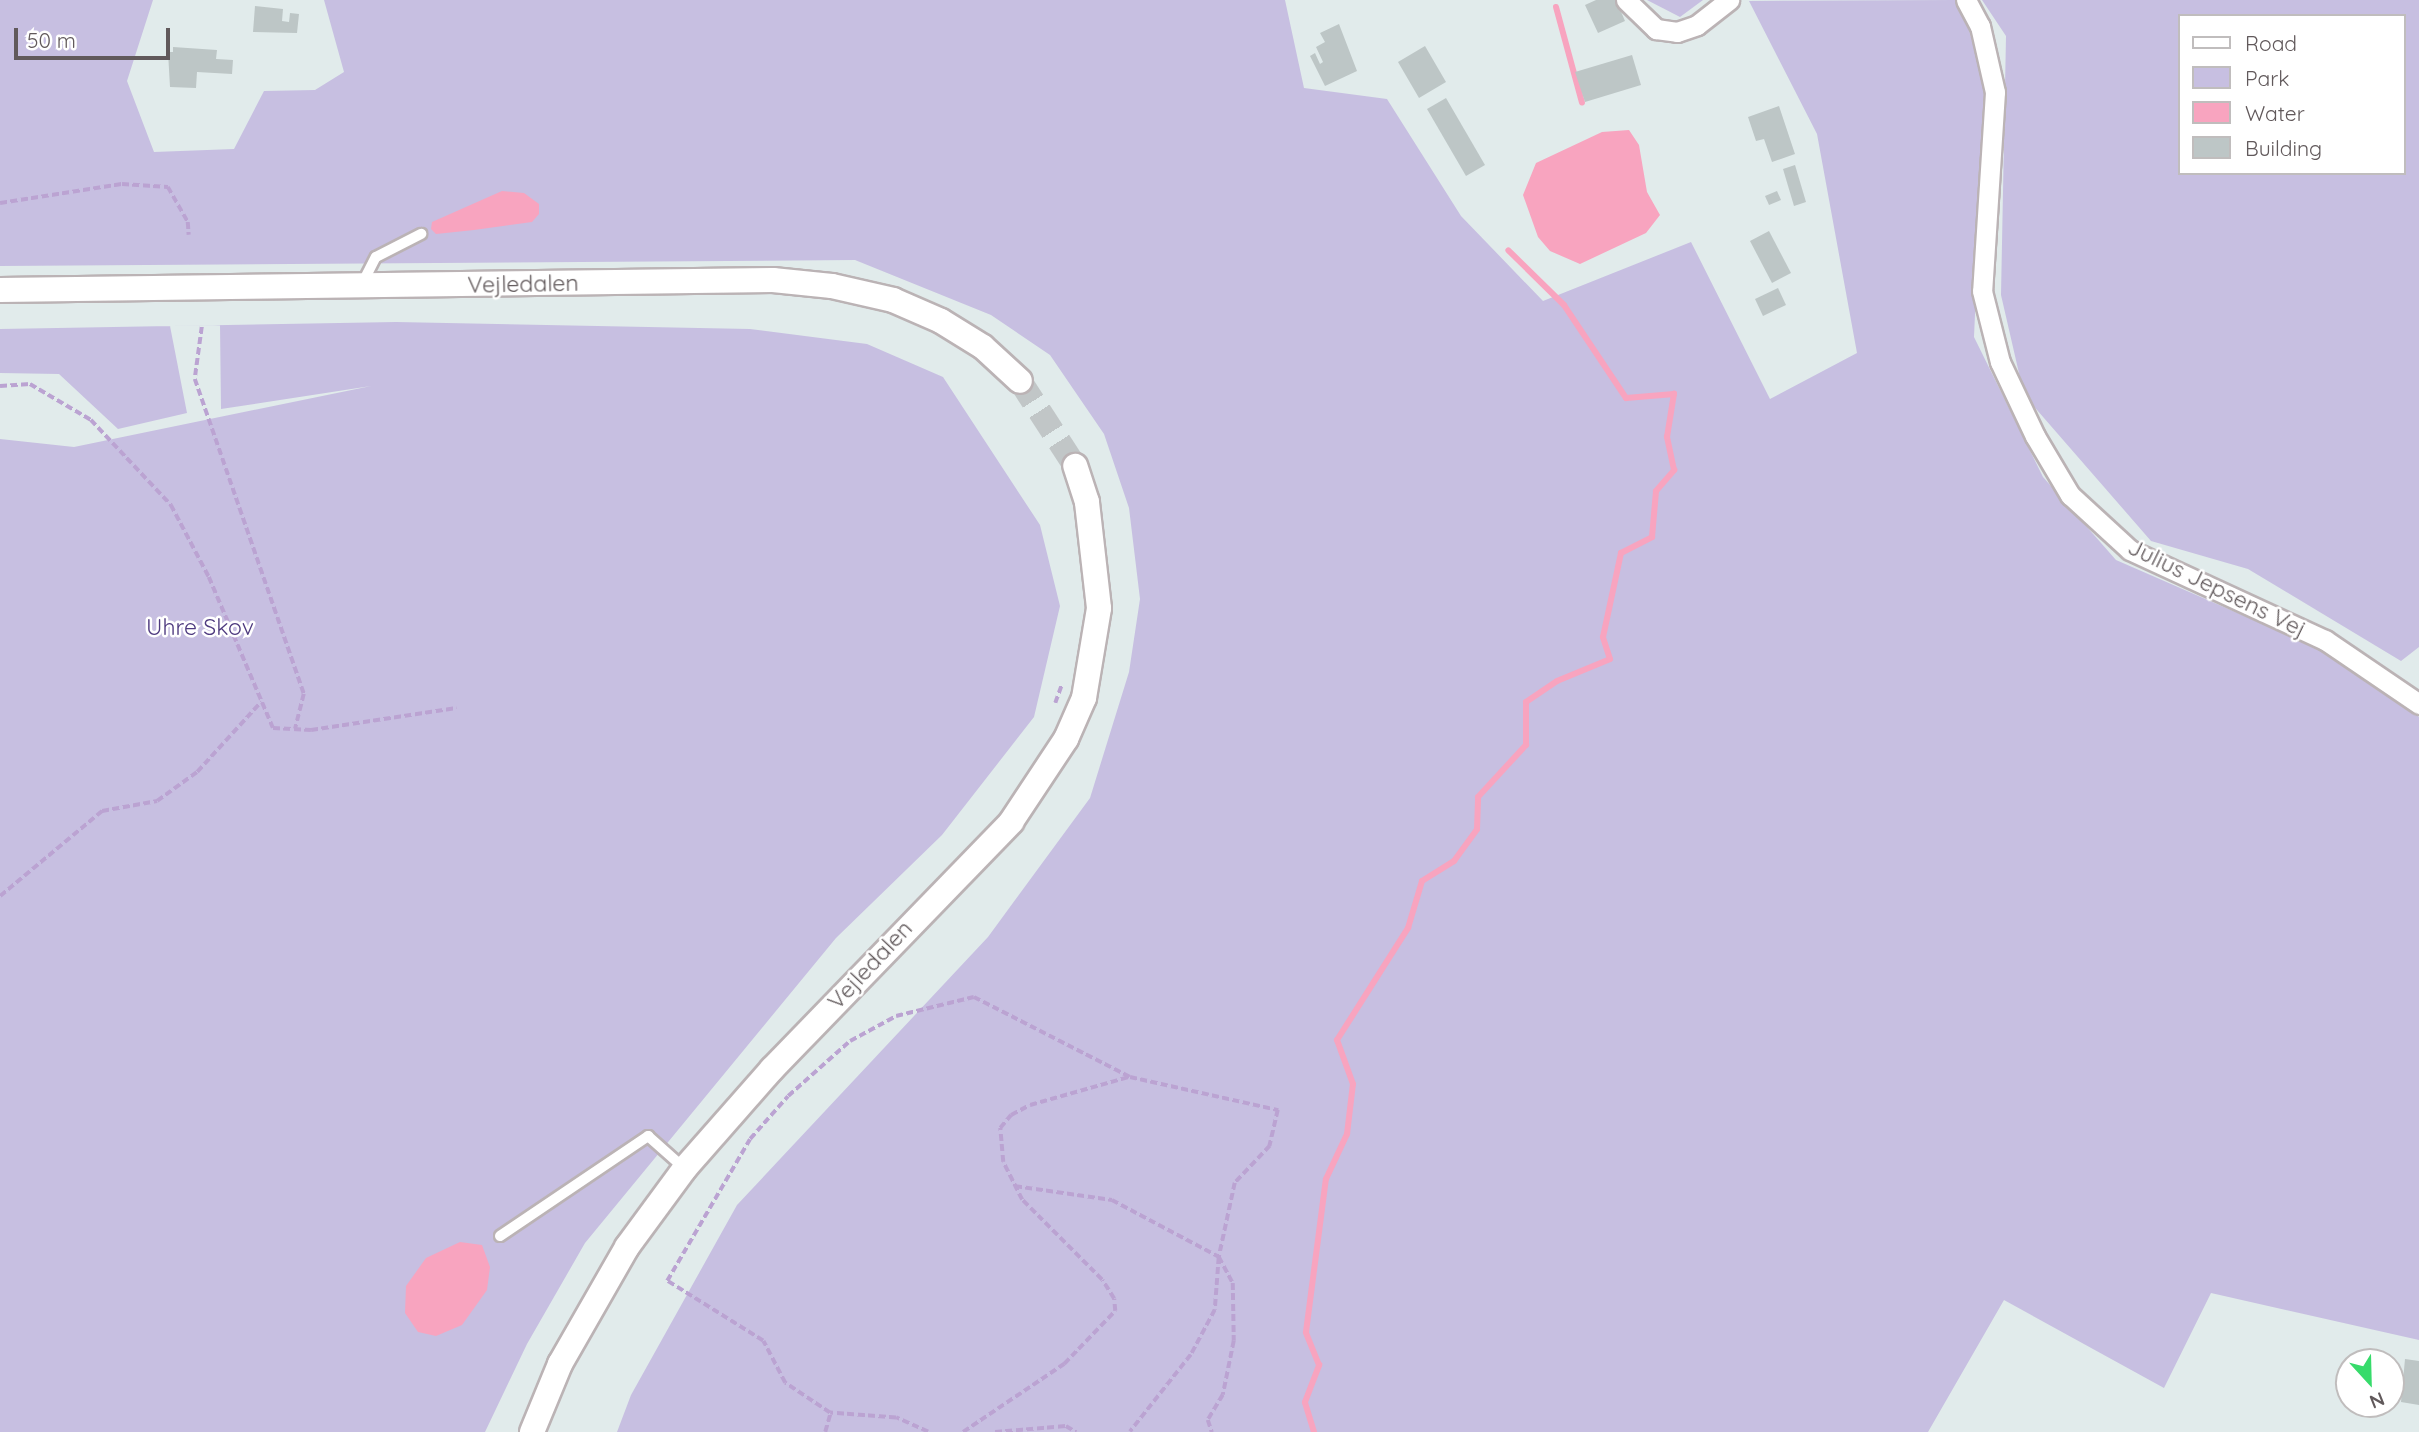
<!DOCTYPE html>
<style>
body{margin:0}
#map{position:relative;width:2419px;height:1432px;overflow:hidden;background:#e1ebeb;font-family:Quicksand,sans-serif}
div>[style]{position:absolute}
.green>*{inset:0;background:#c7bfe1}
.water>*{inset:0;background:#f8a4bf}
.stream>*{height:6px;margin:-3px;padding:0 3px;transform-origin:3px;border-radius:3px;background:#f8a4bf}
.building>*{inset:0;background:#bdc6c6}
.tertiary-tunnel>*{height:24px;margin-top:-12px;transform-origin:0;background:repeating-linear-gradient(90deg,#c1c6c7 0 24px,transparent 0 36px)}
.path>*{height:3.5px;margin-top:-1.75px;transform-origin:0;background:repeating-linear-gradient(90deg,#bba3d2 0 7px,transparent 0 10.5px)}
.roads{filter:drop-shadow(2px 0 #bbb3b5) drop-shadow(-2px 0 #bbb3b5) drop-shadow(0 2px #bbb3b5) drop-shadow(0 -2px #bbb3b5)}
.service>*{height:10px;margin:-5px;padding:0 5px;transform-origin:5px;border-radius:5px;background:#fff}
.minor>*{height:19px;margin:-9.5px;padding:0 9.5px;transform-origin:9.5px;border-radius:9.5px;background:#fff}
.tertiary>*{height:24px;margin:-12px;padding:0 12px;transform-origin:12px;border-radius:12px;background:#fff}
span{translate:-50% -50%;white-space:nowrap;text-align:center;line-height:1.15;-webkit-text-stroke:5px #fff;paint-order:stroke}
.street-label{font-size:23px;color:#61595b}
.park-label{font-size:23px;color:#4e3a7f}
.legend{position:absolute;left:2178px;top:14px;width:228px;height:161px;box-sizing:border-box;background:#fff;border:2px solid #c0bdbd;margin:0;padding:9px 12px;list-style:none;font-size:21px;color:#61595b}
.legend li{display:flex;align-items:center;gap:14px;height:35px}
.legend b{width:35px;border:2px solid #c0bdbd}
.north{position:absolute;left:2335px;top:1348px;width:70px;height:70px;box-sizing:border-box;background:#fff;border:2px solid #c0bdbd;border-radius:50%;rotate:158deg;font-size:19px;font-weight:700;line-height:28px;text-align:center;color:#61595b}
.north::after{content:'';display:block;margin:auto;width:24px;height:32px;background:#37db6b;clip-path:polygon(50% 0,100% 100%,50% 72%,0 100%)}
.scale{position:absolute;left:14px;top:28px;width:156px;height:32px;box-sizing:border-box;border:4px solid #61595b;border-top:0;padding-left:9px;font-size:21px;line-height:24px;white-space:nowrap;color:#61595b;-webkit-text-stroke:5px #fff;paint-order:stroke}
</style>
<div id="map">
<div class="green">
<i style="clip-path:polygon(0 0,153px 0,127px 81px,154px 152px,234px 149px,264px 91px,315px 90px,344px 72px,324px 0,1285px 0,1304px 88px,1387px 99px,1461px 216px,1543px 301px,1691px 242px,1770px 399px,1857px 353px,1817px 134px,1749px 1px,1955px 0,1968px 26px,1985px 90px,1974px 337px,2043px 477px,2116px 560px,2318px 648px,2419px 717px,2419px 1340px,2211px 1293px,2164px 1388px,2004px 1300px,1928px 1432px,617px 1432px,631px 1395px,737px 1205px,988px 937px,1090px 798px,1129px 672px,1140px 599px,1129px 508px,1104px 434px,1050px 355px,991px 315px,855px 260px,0 266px)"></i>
<i style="clip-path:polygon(1647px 0,1703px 0,1680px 17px)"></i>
<i style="clip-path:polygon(evenodd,1982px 0,2419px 0,2419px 647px,2401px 661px,2248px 569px,2151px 541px,2024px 395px,2001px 295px,2006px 36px,1982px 0,2179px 16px,2403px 16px,2403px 173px,2179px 173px,2179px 16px)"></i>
<i style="clip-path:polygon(396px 322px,750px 329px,867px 344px,943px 377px,1040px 525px,1060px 606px,1034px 717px,942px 835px,836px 938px,585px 1243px,527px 1344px,485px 1432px,0 1432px,0 439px,74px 447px,371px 386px,221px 409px,220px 325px,170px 326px,187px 413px,118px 429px,59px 374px,0 373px,0 329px)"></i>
</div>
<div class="water">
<i style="clip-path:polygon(1629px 130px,1639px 145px,1647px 192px,1660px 215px,1646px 233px,1580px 264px,1550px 251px,1538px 237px,1523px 195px,1536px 163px,1602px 132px)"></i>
<i style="clip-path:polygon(502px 191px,524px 193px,539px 204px,539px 214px,532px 222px,474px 230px,436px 234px,431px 229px,432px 222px)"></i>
<i style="clip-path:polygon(460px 1242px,482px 1245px,490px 1267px,487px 1290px,462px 1325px,436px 1336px,418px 1332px,405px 1313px,406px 1286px,426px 1258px)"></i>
</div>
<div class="stream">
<i style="left:1556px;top:7px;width:99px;rotate:74.8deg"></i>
<i style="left:1314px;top:1432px;width:31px;rotate:-107deg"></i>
<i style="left:1305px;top:1402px;width:40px;rotate:-69deg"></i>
<i style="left:1319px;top:1365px;width:35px;rotate:-112deg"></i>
<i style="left:1306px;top:1332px;width:154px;rotate:-82.6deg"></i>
<i style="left:1326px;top:1179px;width:50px;rotate:-65deg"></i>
<i style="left:1347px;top:1134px;width:50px;rotate:-83.2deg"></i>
<i style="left:1353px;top:1084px;width:47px;rotate:-110deg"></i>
<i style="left:1337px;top:1040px;width:133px;rotate:-57.6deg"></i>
<i style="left:1408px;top:928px;width:49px;rotate:-73.4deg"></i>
<i style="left:1422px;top:881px;width:38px;rotate:-32deg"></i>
<i style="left:1454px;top:861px;width:39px;rotate:-54deg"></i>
<i style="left:1477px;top:829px;width:32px;rotate:-88deg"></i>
<i style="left:1478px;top:797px;width:71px;rotate:-47.3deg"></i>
<i style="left:1526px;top:745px;width:43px;rotate:-90deg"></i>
<i style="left:1526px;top:702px;width:37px;rotate:-34deg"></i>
<i style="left:1557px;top:681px;width:57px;rotate:-22.5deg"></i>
<i style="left:1610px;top:659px;width:23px;rotate:-108deg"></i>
<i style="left:1603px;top:637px;width:86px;rotate:-77.9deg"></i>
<i style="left:1621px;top:553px;width:35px;rotate:-27deg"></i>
<i style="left:1652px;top:537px;width:46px;rotate:-85deg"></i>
<i style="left:1656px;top:491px;width:28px;rotate:-49deg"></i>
<i style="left:1674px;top:470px;width:34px;rotate:-102deg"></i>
<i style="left:1667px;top:437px;width:44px;rotate:-80.8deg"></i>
<i style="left:1674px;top:394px;width:48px;rotate:175.2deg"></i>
<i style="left:1626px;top:398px;width:112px;rotate:-123.7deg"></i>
<i style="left:1564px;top:305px;width:78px;rotate:-135.5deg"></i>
</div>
<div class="building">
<i style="clip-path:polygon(1596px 0,1616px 0,1625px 21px,1598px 33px,1585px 5px)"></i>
<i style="clip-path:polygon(255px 6px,283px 9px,282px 21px,289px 22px,290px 13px,299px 14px,297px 33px,253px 32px)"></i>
<i style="clip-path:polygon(1339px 24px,1357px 71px,1325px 86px,1310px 56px,1315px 53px,1320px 64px,1323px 62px,1316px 47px,1325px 42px,1320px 33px)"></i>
<i style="clip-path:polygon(1425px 46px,1446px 82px,1419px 98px,1398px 62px)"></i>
<i style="clip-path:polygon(173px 47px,217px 50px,216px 59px,233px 60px,232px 74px,197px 72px,196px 88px,170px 87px,168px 52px,173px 52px)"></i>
<i style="clip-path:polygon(1632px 55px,1641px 85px,1585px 102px,1575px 72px)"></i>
<i style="clip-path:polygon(1446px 98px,1485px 165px,1466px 176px,1427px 109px)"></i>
<i style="clip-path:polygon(1779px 106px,1795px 154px,1772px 162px,1764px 139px,1756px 141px,1748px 117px)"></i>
<i style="clip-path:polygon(1795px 165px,1806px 202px,1794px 206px,1783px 169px)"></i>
<i style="clip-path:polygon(1777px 191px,1781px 200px,1769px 205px,1765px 196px)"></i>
<i style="clip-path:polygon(1769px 231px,1791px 273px,1772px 283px,1750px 241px)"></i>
<i style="clip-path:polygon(1778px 288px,1786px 305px,1763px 316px,1755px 299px)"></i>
<i style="clip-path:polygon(2405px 1359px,2419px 1361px,2419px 1405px,2401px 1402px)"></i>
</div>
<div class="tertiary-tunnel">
<i style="left:1020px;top:381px;width:101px;rotate:57.1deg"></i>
</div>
<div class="path">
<i style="left:0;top:203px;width:123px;rotate:-8.9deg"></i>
<i style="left:122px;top:184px;width:46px;rotate:3.7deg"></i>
<i style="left:168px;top:187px;width:40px;rotate:60.3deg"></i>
<i style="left:188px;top:222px;width:13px;rotate:86deg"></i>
<i style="left:202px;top:327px;width:52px;rotate:97.7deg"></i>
<i style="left:195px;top:379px;width:333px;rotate:70.9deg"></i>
<i style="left:304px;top:694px;width:36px;rotate:104deg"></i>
<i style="left:0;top:386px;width:30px;rotate:-4deg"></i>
<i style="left:30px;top:384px;width:71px;rotate:30.5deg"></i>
<i style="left:91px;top:420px;width:117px;rotate:46.7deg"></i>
<i style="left:171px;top:505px;width:81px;rotate:62.2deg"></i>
<i style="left:209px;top:577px;width:164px;rotate:67deg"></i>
<i style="left:273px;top:728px;width:38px;rotate:3deg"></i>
<i style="left:311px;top:730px;width:147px;rotate:-8.6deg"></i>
<i style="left:1055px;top:703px;width:20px;rotate:-70deg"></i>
<i style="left:0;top:896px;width:133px;rotate:-39.8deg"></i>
<i style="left:102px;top:811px;width:56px;rotate:-10.3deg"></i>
<i style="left:157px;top:801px;width:49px;rotate:-35.9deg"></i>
<i style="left:197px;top:772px;width:95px;rotate:-47.6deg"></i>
<i style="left:1015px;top:1186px;width:98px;rotate:8.2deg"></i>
<i style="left:1112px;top:1200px;width:121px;rotate:28deg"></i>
<i style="left:1219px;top:1257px;width:30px;rotate:62deg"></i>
<i style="left:1233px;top:1283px;width:58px;rotate:89deg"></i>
<i style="left:1234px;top:1341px;width:55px;rotate:101.5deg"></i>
<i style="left:1223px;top:1395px;width:29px;rotate:121deg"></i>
<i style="left:1208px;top:1420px;width:13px;rotate:72deg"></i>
<i style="left:825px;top:1432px;width:19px;rotate:-74deg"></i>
<i style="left:928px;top:1432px;width:35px;rotate:-156deg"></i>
<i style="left:896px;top:1418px;width:66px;rotate:-175.7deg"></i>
<i style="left:830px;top:1413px;width:54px;rotate:-146.3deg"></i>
<i style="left:785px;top:1383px;width:47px;rotate:-117.6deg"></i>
<i style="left:763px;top:1341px;width:113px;rotate:-148deg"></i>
<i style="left:667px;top:1281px;width:164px;rotate:-59.7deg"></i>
<i style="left:750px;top:1139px;width:57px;rotate:-48.5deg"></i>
<i style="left:788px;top:1096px;width:83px;rotate:-41.6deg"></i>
<i style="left:850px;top:1041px;width:52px;rotate:-28.5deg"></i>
<i style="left:896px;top:1016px;width:80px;rotate:-13.7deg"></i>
<i style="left:974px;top:997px;width:175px;rotate:27.1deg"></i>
<i style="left:1130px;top:1077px;width:152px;rotate:12.6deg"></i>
<i style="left:1278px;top:1110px;width:37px;rotate:103deg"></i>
<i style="left:1270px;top:1146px;width:51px;rotate:133.4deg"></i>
<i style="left:1235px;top:1183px;width:76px;rotate:102.2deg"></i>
<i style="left:1219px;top:1257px;width:53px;rotate:94.3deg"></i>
<i style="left:1215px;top:1310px;width:51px;rotate:118.1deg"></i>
<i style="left:1191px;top:1355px;width:98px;rotate:128.4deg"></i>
<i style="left:963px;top:1432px;width:122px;rotate:-34deg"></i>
<i style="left:1064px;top:1364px;width:74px;rotate:-46.1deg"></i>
<i style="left:1115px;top:1311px;width:12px;rotate:-95deg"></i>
<i style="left:1114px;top:1299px;width:22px;rotate:-122deg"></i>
<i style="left:1102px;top:1280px;width:113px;rotate:-135deg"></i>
<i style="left:1022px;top:1200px;width:42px;rotate:-116.6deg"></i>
<i style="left:1003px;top:1162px;width:34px;rotate:-95deg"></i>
<i style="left:1000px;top:1128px;width:17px;rotate:-50deg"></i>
<i style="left:1011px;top:1115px;width:21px;rotate:-28deg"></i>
<i style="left:1030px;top:1105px;width:103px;rotate:-15.8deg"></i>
<i style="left:995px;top:1432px;width:71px;rotate:-4.8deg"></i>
<i style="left:1066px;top:1426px;width:12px;rotate:31deg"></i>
</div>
<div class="roads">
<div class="service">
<i style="left:363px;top:282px;width:28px;rotate:-63deg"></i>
<i style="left:376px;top:257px;width:51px;rotate:-27.1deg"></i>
<i style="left:500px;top:1236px;width:179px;rotate:-34deg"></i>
<i style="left:648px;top:1136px;width:48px;rotate:41.6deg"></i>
</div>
<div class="minor">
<i style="left:1626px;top:0;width:42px;rotate:44deg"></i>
<i style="left:1656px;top:29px;width:21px;rotate:8deg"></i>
<i style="left:1677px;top:32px;width:21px;rotate:-19deg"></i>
<i style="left:1697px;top:25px;width:41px;rotate:-38deg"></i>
<i style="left:1966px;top:0;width:30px;rotate:62deg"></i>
<i style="left:1980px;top:26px;width:68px;rotate:77.2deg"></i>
<i style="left:1995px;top:92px;width:199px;rotate:93.7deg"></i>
<i style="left:1982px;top:291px;width:73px;rotate:75.8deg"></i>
<i style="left:2000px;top:362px;width:82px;rotate:64.7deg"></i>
<i style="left:2035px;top:436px;width:69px;rotate:59.3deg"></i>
<i style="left:2070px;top:495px;width:81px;rotate:42.5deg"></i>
<i style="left:2130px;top:550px;width:215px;rotate:24.8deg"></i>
<i style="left:2325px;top:640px;width:114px;rotate:34.2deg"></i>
</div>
<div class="tertiary">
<i style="left:0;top:290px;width:773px;rotate:-0.74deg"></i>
<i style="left:773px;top:280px;width:59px;rotate:5.8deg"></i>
<i style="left:832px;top:286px;width:63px;rotate:12.9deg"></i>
<i style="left:893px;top:300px;width:52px;rotate:23.6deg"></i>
<i style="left:941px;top:321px;width:49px;rotate:31.8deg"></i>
<i style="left:983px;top:347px;width:50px;rotate:42.6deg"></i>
<i style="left:532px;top:1432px;width:74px;rotate:-67.6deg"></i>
<i style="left:560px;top:1364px;width:135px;rotate:-60.2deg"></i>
<i style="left:627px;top:1247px;width:98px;rotate:-53.7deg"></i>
<i style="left:685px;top:1168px;width:132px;rotate:-48.7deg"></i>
<i style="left:772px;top:1069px;width:344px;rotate:-45.9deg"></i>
<i style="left:1011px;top:822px;width:100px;rotate:-56.5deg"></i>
<i style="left:1066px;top:739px;width:45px;rotate:-66.3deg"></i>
<i style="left:1084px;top:698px;width:91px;rotate:-80.5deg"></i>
<i style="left:1099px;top:608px;width:107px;rotate:-96.5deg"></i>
<i style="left:1087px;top:502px;width:38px;rotate:-108deg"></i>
</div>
</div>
<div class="street-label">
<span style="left:523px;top:284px;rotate:-1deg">Vejledalen</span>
<span style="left:2217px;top:588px;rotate:26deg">Julius Jepsens Vej</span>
<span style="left:870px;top:965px;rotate:-47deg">Vejledalen</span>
</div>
<div class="park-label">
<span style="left:200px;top:627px">Uhre Skov</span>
</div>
<ul class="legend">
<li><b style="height:9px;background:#fff"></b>Road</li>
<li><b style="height:19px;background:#c7bfe1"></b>Park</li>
<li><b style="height:19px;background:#f8a4bf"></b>Water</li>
<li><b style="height:19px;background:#bdc6c6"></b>Building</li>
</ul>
<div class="north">N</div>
<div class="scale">50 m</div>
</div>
